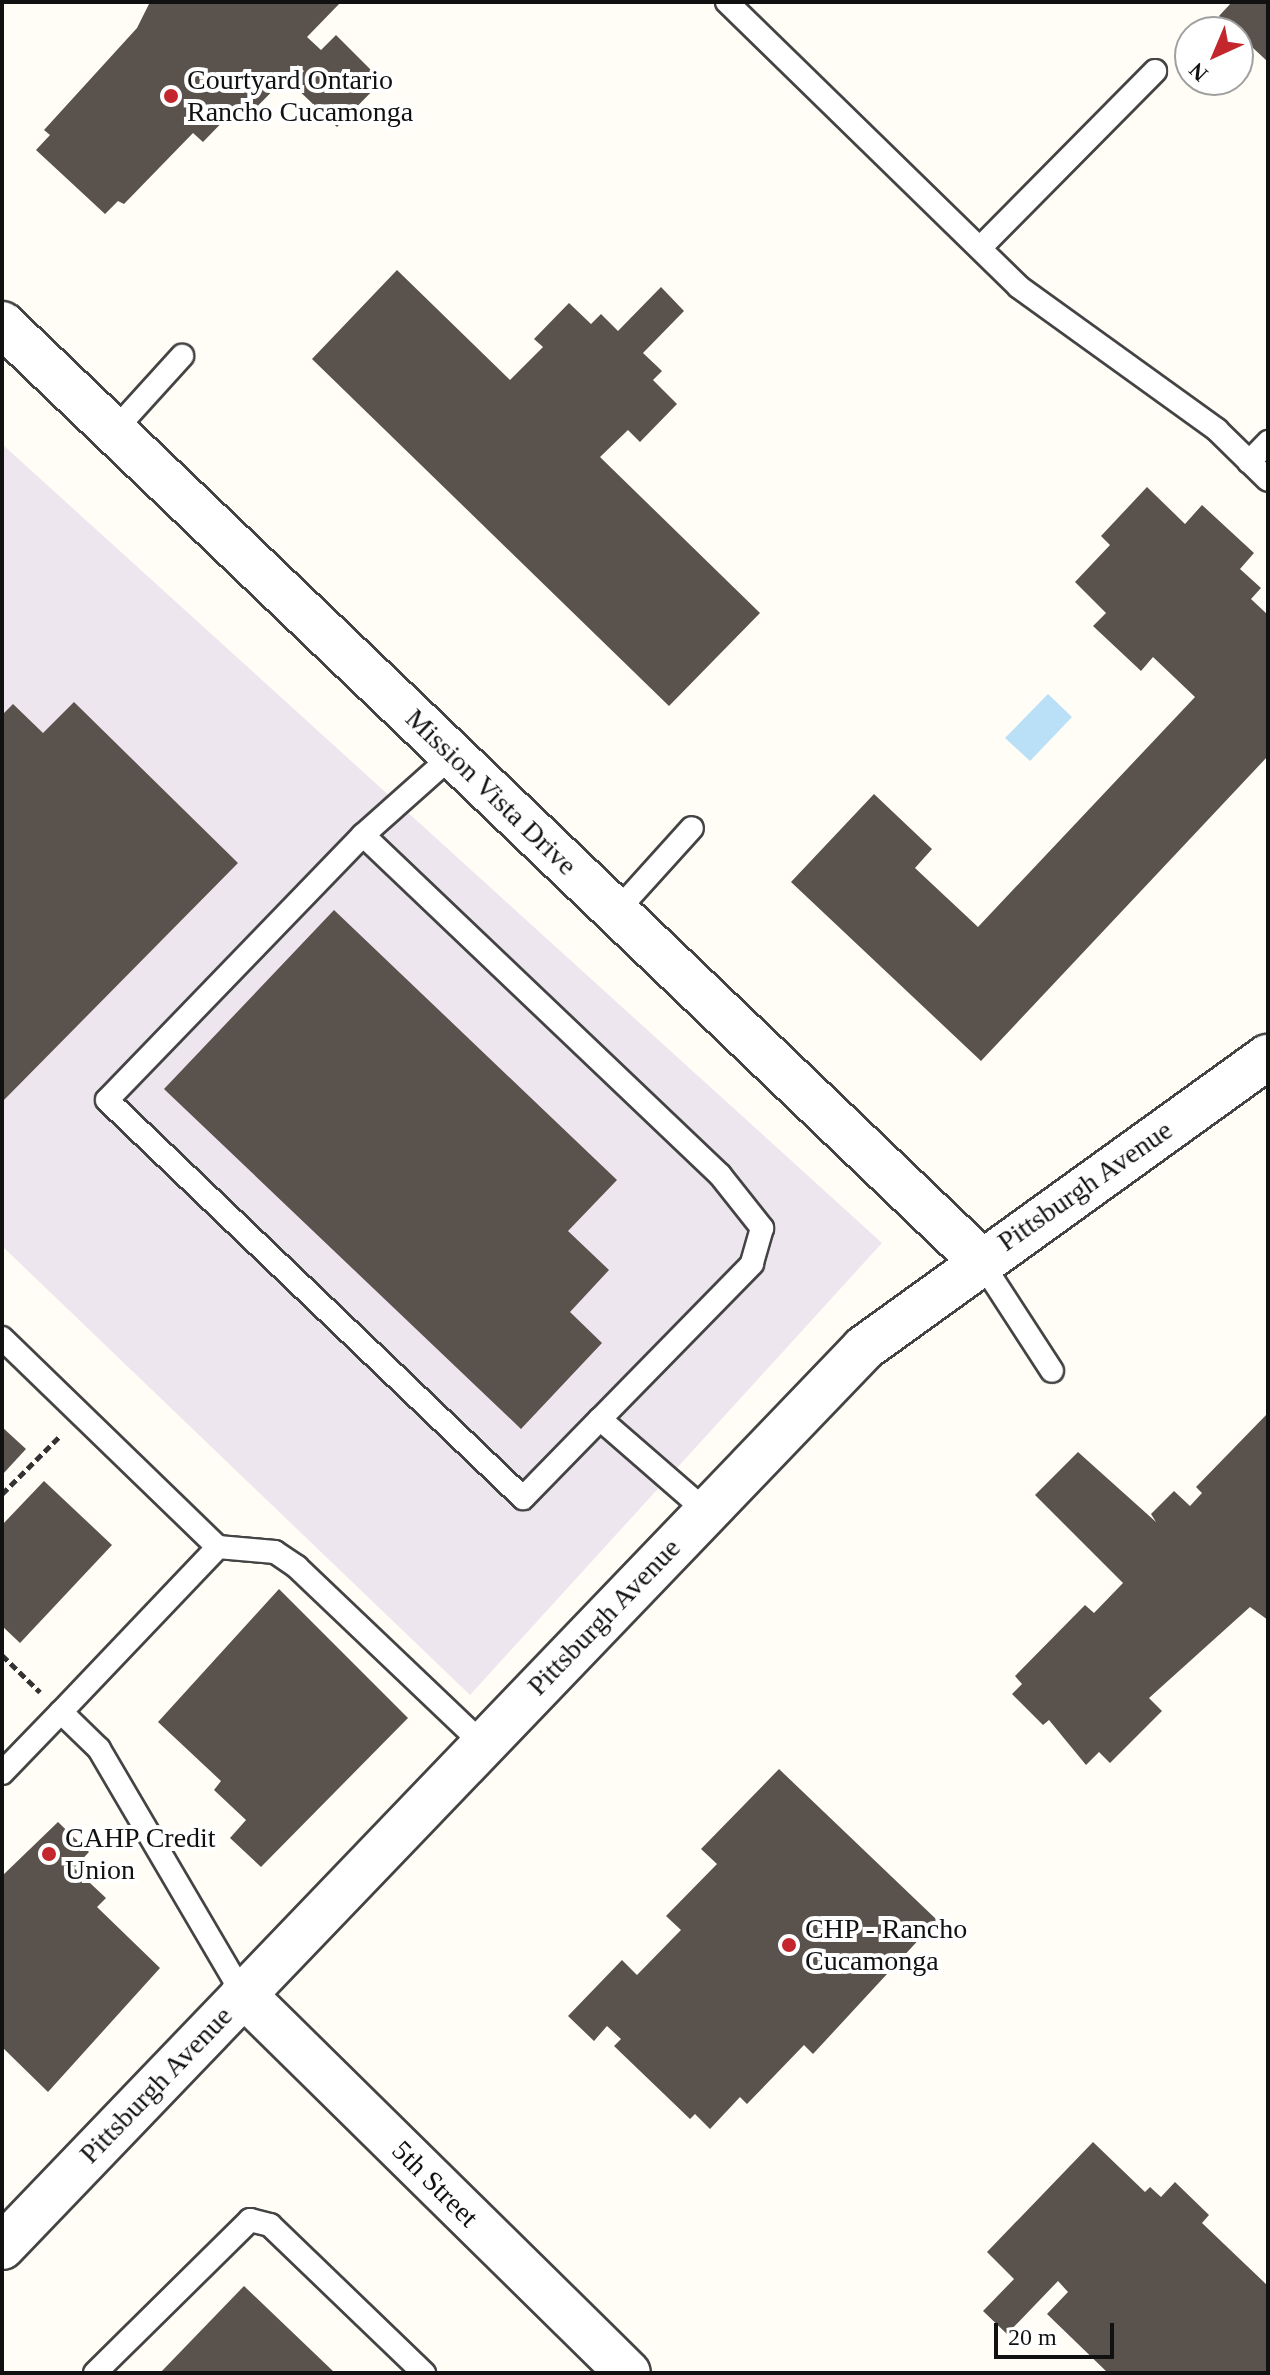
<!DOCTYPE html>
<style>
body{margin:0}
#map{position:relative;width:1270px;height:2375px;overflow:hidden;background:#fffdf5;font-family:Georgia,serif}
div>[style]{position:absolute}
.industrial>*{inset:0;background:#eee6ef}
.water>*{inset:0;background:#b9e0f7}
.building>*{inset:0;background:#5a524d}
.path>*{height:5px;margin-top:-2.5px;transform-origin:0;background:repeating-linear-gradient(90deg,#333 0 8px,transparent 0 12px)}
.roads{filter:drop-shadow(2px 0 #444) drop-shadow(-2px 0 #444) drop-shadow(0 2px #444) drop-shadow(0 -2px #444)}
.service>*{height:22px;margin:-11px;padding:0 11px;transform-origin:11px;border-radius:11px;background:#fff}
.minor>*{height:44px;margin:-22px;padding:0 22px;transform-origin:22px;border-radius:22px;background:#fff}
.dots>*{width:22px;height:22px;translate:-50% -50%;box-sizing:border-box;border:4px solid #fff;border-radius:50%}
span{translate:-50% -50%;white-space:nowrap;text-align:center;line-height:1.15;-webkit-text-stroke:8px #fff;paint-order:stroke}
.poi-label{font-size:28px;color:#111}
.left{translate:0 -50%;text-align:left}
.street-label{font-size:28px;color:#111}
.frame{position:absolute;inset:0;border:4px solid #111;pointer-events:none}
.north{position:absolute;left:1174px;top:16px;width:80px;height:80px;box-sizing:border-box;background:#fff;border:2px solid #a0a0a0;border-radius:50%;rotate:224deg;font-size:22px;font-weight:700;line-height:32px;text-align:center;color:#111}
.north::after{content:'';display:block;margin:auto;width:28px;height:36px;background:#c4262e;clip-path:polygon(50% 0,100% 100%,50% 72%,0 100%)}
.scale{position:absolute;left:994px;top:2323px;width:120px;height:36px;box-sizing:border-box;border:4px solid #111;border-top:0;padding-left:10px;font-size:24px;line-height:28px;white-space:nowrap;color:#111;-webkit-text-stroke:6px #fff;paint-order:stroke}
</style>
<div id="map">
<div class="industrial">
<i style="clip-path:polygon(2px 444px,882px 1243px,470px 1695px,2px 1246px)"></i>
</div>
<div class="water">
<i style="clip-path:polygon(1048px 694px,1072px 717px,1030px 761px,1005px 738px)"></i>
</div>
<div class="building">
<i style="clip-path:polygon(150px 2px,341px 2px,307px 37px,321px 50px,336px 35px,382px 81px,337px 127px,292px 84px,304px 71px,298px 65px,246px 118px,236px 108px,203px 142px,193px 133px,124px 204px,118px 201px,105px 214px,36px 150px,50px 135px,44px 130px,137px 28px)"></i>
<i style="clip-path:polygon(1232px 2px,1268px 2px,1268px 62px,1219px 16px)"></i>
<i style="clip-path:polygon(397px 270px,510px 380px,543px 347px,534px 339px,569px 303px,591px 324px,601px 314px,618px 331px,661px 287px,684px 311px,643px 353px,662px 371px,653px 380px,677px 404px,640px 442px,628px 430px,600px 457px,760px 613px,669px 706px,312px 359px)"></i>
<i style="clip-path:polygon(1147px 487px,1185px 524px,1202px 505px,1254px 553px,1240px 569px,1261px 588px,1251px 599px,1268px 615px,1268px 756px,981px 1061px,791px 882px,874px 794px,932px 849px,915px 868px,978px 927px,1195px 697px,1153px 657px,1141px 671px,1093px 626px,1106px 613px,1075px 582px,1110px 545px,1101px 536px)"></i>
<i style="clip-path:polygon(74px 702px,238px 863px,2px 1102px,2px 715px,13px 704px,43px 733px)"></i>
<i style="clip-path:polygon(334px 910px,617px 1180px,568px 1231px,609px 1270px,570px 1312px,602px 1343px,521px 1429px,164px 1089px)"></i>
<i style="clip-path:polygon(1268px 1413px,1268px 1620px,1250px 1607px,1149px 1698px,1162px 1711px,1110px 1763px,1099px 1752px,1086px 1765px,1049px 1720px,1043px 1725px,1012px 1694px,1022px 1684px,1015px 1676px,1085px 1605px,1094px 1613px,1123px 1583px,1035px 1495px,1078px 1452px,1156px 1522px,1151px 1514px,1174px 1491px,1190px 1506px,1202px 1493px,1196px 1487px)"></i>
<i style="clip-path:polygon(2px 1427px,26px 1449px,2px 1475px)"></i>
<i style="clip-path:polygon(44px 1481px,112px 1545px,20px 1643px,2px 1626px,2px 1525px)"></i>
<i style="clip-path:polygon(279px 1589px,408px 1718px,261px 1867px,230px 1838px,246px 1820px,214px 1790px,221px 1781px,158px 1722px)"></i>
<i style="clip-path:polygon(779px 1769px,937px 1920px,813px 2054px,804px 2045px,747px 2104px,740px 2097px,710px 2129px,695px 2114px,690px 2119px,614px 2046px,621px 2039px,607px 2026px,594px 2041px,568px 2016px,622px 1960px,637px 1975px,681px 1930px,666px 1916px,717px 1864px,701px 1849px)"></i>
<i style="clip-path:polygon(58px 1822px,89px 1852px,74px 1868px,106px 1898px,97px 1907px,160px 1968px,48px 2092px,2px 2047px,2px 1876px)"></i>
<i style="clip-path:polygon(1093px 2142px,1145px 2192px,1150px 2187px,1161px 2197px,1175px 2182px,1209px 2215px,1202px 2223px,1268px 2286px,1268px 2373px,1108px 2373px,1047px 2314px,1068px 2292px,1058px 2281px,1007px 2334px,983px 2311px,1014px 2279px,987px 2252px)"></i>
<i style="clip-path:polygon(244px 2286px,335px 2373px,160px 2373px)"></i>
</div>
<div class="path">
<i style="left:2px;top:1494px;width:83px;rotate:-45deg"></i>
<i style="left:2px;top:1655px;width:53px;rotate:44.2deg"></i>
</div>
<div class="roads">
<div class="service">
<i style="left:727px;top:2px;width:408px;rotate:44.3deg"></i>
<i style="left:1019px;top:287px;width:244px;rotate:35.8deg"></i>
<i style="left:1217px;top:430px;width:71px;rotate:44.4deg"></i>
<i style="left:980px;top:248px;width:249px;rotate:-45.3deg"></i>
<i style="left:113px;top:432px;width:103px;rotate:-47.8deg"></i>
<i style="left:1249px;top:462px;width:28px;rotate:-46deg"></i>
<i style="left:454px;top:754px;width:122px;rotate:138.3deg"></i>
<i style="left:363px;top:835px;width:368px;rotate:134deg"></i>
<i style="left:107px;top:1100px;width:576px;rotate:43.73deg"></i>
<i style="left:523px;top:1498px;width:110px;rotate:-45.7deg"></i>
<i style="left:600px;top:1419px;width:140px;rotate:41deg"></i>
<i style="left:363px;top:835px;width:493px;rotate:43.6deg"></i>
<i style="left:720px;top:1175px;width:68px;rotate:51.6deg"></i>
<i style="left:762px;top:1228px;width:37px;rotate:106deg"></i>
<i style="left:752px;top:1264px;width:217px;rotate:134.4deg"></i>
<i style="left:616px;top:912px;width:113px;rotate:-47.9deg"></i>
<i style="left:980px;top:1260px;width:132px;rotate:57deg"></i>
<i style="left:2px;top:1338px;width:301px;rotate:44.1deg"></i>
<i style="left:218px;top:1547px;width:57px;rotate:5deg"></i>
<i style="left:275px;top:1552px;width:27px;rotate:34deg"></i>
<i style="left:297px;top:1567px;width:255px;rotate:43.6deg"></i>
<i style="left:61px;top:1712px;width:228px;rotate:-46.4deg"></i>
<i style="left:2px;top:1773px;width:85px;rotate:-46deg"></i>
<i style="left:61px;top:1712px;width:53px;rotate:44.2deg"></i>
<i style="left:99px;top:1749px;width:284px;rotate:59.6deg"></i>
<i style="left:95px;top:2373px;width:218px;rotate:-44.6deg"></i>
<i style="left:250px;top:2220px;width:21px;rotate:14deg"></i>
<i style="left:270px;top:2225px;width:214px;rotate:43.9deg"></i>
</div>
<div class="minor">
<i style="left:2px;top:324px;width:1354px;rotate:43.74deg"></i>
<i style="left:243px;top:1994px;width:540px;rotate:44.55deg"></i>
<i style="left:2px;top:2247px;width:1245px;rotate:-46.2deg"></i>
<i style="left:864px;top:1348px;width:498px;rotate:-35.8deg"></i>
</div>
</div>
<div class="dots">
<i style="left:171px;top:96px;background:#c4262e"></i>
<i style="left:49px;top:1854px;background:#c4262e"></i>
<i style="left:789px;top:1945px;background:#c4262e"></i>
</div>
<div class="poi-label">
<span class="left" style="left:187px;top:96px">Courtyard Ontario<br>Rancho Cucamonga</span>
<span class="left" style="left:65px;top:1854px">CAHP Credit<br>Union</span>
<span class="left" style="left:805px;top:1945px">CHP - Rancho<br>Cucamonga</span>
</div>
<div class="street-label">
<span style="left:491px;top:792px;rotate:44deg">Mission Vista Drive</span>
<span style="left:1085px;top:1186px;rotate:-35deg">Pittsburgh Avenue</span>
<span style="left:604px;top:1617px;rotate:-46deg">Pittsburgh Avenue</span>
<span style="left:156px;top:2085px;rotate:-46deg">Pittsburgh Avenue</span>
<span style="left:435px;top:2184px;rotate:45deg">5th Street</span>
</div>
<div class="frame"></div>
<div class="north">N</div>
<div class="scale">20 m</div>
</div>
